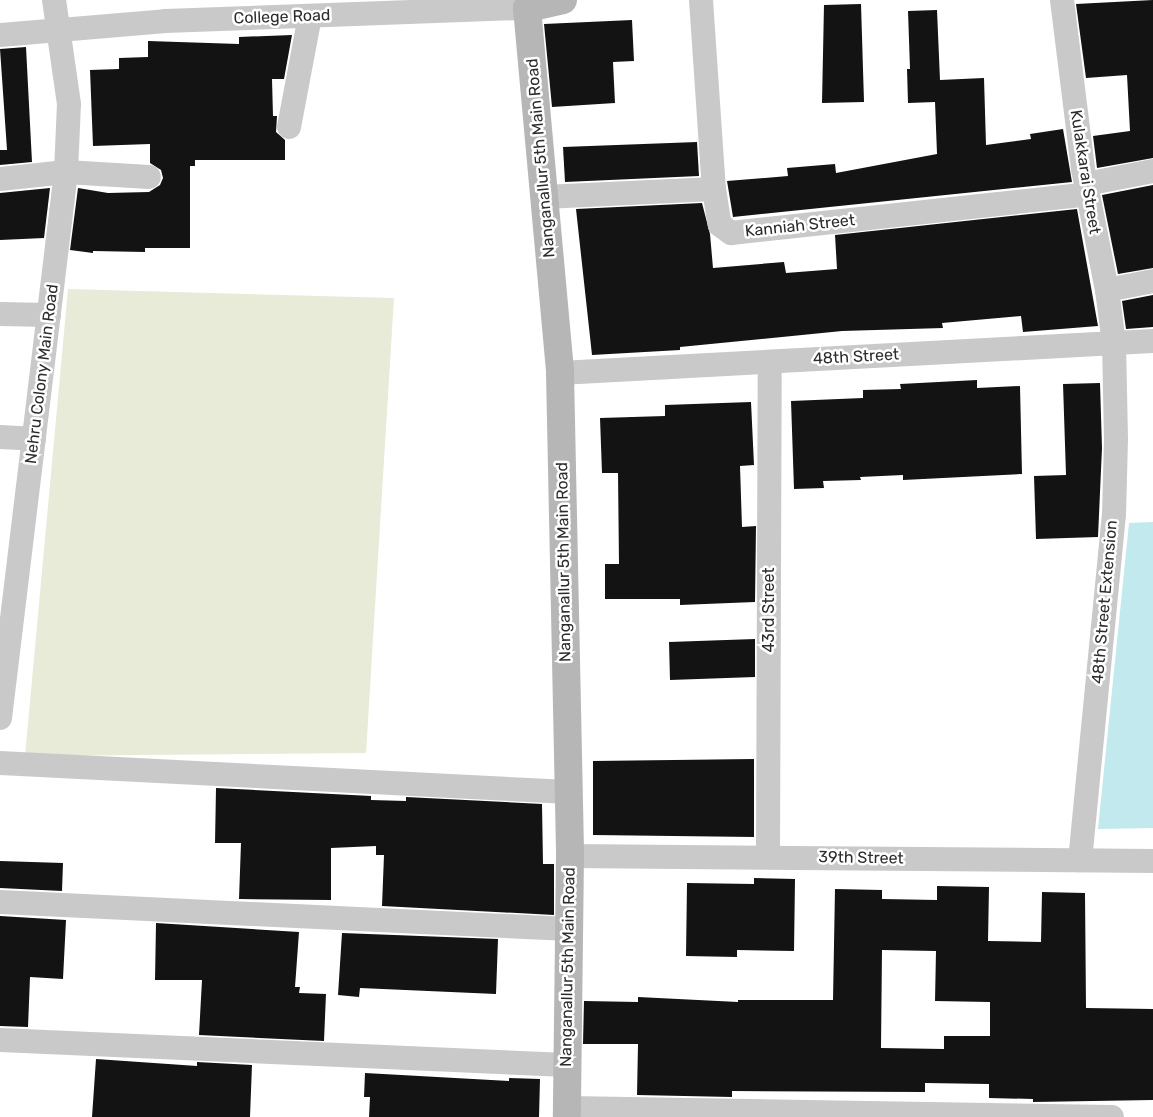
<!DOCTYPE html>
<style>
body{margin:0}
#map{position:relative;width:1153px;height:1117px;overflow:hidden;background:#fff;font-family:Rubik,sans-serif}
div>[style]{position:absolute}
.green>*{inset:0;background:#e8ebd8}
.water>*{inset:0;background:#c2e9ed}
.building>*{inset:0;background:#131313}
.street>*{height:24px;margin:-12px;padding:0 12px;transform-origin:12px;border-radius:12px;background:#c9c9c9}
.secondary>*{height:28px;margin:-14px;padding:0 14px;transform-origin:14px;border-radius:14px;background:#b6b6b6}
span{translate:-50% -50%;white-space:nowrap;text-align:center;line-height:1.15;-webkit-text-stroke:5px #fff;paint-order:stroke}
.street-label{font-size:16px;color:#2c2c2c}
</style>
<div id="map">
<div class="green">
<i style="clip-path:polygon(68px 289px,394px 298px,366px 753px,25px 756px)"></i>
</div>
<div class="water">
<i style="clip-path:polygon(1153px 522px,1153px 828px,1098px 829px,1129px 523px)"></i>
</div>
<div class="building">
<i style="clip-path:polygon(1153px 0,1153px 158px,1097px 168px,1093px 136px,1130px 131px,1127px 75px,1086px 78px,1076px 4px)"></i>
<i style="clip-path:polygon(861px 4px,864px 102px,822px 103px,824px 5px)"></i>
<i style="clip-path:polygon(937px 10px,940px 80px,984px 78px,986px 145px,1031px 139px,1030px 134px,1063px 129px,1072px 182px,733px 217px,727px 181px,788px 176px,787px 168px,835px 164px,836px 173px,937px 154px,935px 102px,908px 103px,907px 69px,910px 69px,908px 11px)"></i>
<i style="clip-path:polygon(632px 20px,634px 61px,613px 62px,615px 103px,552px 107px,544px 24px)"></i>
<i style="clip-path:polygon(292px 35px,284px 79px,272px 79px,273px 116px,277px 116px,276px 132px,285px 140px,285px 160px,195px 160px,195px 166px,190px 166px,190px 248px,145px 248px,145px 252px,93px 251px,93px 253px,70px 250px,78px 188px,108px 193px,149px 192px,160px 185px,163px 178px,161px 170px,150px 163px,150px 144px,93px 146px,90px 70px,119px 69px,119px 58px,148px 57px,148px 41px,239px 44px,239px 37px)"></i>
<i style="clip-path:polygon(26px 47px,32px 162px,0 165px,0 150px,7px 150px,0 49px)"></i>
<i style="clip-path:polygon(697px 142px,699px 176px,565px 182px,563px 147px)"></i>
<i style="clip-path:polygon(1153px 185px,1153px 268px,1118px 274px,1102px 195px)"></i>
<i style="clip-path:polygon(50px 188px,44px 238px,0 240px,0 193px)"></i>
<i style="clip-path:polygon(702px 203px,710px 234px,713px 268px,784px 262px,786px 273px,837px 269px,835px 235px,1077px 209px,1098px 326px,1023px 332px,1021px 316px,942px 323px,943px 328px,842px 331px,680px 347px,680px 350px,592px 355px,576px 209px)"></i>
<i style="clip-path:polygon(1153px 295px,1153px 327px,1126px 329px,1122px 301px)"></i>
<i style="clip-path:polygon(977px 380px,977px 388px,1020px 386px,1022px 474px,903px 480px,903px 475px,860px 477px,861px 480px,823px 481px,824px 488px,794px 489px,791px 401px,863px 398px,863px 390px,901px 389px,900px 384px)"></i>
<i style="clip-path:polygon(1100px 383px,1102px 448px,1098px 537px,1036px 539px,1034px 476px,1066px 475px,1063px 384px)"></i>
<i style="clip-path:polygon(751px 402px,754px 465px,740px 466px,742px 527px,756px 526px,755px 602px,680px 605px,680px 599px,605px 599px,605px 564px,619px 564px,618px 473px,602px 473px,600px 418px,665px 416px,665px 405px)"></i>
<i style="clip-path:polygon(755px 639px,755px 677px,670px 680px,669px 642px)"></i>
<i style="clip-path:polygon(754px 759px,754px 837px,593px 835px,593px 761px)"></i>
<i style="clip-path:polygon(216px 788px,371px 796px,371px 800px,406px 801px,406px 797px,542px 804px,543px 864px,554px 864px,554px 915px,382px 906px,384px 855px,376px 855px,376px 846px,331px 848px,331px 900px,239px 899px,241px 843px,215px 843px)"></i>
<i style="clip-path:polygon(0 861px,63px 863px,62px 891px,0 888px)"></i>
<i style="clip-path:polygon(754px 878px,795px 879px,794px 951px,737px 950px,737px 957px,686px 956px,687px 883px,754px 884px)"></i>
<i style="clip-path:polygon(evenodd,937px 886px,989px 887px,988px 941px,1041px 942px,1042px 892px,1085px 893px,1086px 1008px,1153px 1009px,1153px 1100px,1033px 1102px,1033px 1099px,989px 1098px,989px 1084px,925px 1083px,925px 1092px,732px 1091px,732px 1097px,637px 1095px,638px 1044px,583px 1044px,584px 1001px,638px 1002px,638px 997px,738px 1002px,738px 1000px,833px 1000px,835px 889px,882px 890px,882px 899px,937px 900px,937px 886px,882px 950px,936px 951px,935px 1001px,990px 1002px,990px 1036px,944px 1036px,944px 1049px,881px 1048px,882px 950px)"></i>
<i style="clip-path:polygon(0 916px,66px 920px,63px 979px,30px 977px,28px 1027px,0 1026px)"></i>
<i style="clip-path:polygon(156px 923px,299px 932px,295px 987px,300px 987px,299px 993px,326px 994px,324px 1041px,199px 1035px,202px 980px,155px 980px)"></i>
<i style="clip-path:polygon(342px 933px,498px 939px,496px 994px,360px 988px,359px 997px,338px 995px)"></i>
<i style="clip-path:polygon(96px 1059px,197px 1066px,197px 1062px,252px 1065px,250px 1117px,92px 1117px)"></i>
<i style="clip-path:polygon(365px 1073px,509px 1081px,509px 1078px,540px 1079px,539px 1117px,369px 1117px,370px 1097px,364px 1097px)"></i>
</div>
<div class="street">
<i style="left:701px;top:0;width:189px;rotate:86.1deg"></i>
<i style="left:1062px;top:0;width:170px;rotate:82.9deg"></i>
<i style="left:1083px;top:169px;width:123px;rotate:78.8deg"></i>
<i style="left:1107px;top:290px;width:53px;rotate:82.5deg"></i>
<i style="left:1114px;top:343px;width:96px;rotate:88.8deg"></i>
<i style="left:1116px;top:439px;width:75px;rotate:91.5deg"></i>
<i style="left:1114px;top:514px;width:348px;rotate:95.6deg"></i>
<i style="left:0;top:35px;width:166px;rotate:-4.8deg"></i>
<i style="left:165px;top:21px;width:362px;rotate:-2.1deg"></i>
<i style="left:289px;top:127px;width:113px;rotate:-79.3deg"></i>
<i style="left:0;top:179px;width:66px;rotate:-6.1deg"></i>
<i style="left:66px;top:172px;width:83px;rotate:3.4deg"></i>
<i style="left:1086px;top:184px;width:68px;rotate:-11deg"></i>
<i style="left:544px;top:197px;width:170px;rotate:-2.7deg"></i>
<i style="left:714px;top:189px;width:36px;rotate:81deg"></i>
<i style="left:720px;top:225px;width:14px;rotate:36deg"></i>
<i style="left:731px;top:233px;width:359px;rotate:-6.2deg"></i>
<i style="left:1107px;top:290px;width:47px;rotate:-11.1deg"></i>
<i style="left:0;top:314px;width:49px;rotate:1.2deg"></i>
<i style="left:560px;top:373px;width:594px;rotate:-3.09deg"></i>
<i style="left:0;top:437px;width:34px;rotate:3deg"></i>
<i style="left:0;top:718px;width:550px;rotate:-83.11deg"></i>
<i style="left:66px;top:172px;width:68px;rotate:-87.5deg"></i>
<i style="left:69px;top:104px;width:105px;rotate:-98.2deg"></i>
<i style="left:0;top:763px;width:570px;rotate:2.92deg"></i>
<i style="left:570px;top:856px;width:583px;rotate:0.49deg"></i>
<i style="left:768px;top:857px;width:495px;rotate:-89.8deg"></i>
<i style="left:0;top:902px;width:570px;rotate:2.72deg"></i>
<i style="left:0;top:1040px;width:567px;rotate:2.53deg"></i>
<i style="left:568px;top:1108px;width:544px;rotate:0.95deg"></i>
</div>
<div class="secondary">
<i style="left:563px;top:0;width:37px;rotate:167deg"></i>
<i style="left:527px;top:8px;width:366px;rotate:84.8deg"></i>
<i style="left:560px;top:373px;width:483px;rotate:88.8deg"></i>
<i style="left:570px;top:856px;width:261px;rotate:90.7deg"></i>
</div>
<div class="street-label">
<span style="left:282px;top:17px;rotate:-2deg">College Road</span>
<span style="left:541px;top:158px;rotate:-95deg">Nanganallur 5th Main Road</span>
<span style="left:1085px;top:172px;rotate:81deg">Kulakkarai Street</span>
<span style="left:800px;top:226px;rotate:-6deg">Kanniah Street</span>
<span style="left:856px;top:357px;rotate:-3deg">48th Street</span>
<span style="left:42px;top:374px;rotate:-83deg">Nehru Colony Main Road</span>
<span style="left:564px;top:562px;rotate:-91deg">Nanganallur 5th Main Road</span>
<span style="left:1105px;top:602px;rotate:-85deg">48th Street Extension</span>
<span style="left:769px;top:610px;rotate:-90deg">43rd Street</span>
<span style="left:861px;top:858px;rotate:1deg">39th Street</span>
<span style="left:568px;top:967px;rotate:-89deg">Nanganallur 5th Main Road</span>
</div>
</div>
